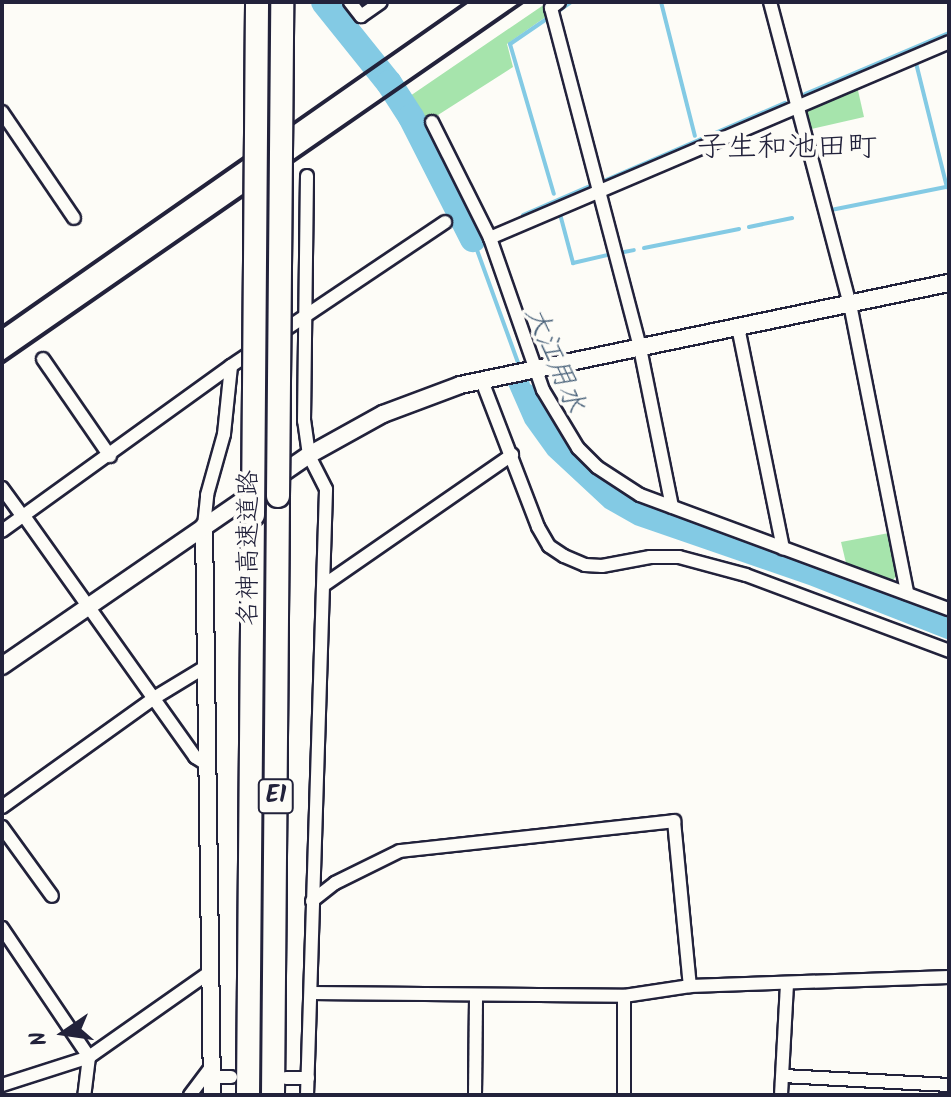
<!DOCTYPE html>
<meta charset="utf-8">
<style>
body{margin:0}
#map{position:relative;width:951px;height:1097px;overflow:hidden;background:#fdfcf7;font-family:Kalam,"Klee One",sans-serif}
div>[style]{position:absolute}
.green>*{inset:0;background:#a6e4ac}
.water>*{inset:0;background:#83cae4}
.stream>*{height:4px;margin:-2px;padding:0 2px;transform-origin:2px;border-radius:2px;background:#83cae4}
.river>*{height:26px;margin:-13px;padding:0 13px;transform-origin:13px;border-radius:13px;background:#83cae4}
.roads{filter:drop-shadow(2px 0 #22223b) drop-shadow(-2px 0 #22223b) drop-shadow(0 2px #22223b) drop-shadow(0 -2px #22223b)}
.minor>*{height:12px;margin:-6px;padding:0 6px;transform-origin:6px;border-radius:6px;background:#fdfcf7}
.tertiary>*{height:16px;margin:-8px;padding:0 8px;transform-origin:8px;border-radius:8px;background:#fdfcf7}
.motorway>*{height:22px;margin:-11px;padding:0 11px;transform-origin:11px;border-radius:11px;background:#fdfcf7}
.rail>*{height:4px;margin:-2px;padding:0 2px;transform-origin:2px;border-radius:2px;background:#22223b}
.bridges{filter:drop-shadow(2px 0 #22223b) drop-shadow(-2px 0 #22223b) drop-shadow(0 2px #22223b) drop-shadow(0 -2px #22223b)}
.motorway-bridge>*{height:22px;margin:-11px;padding:0 11px;transform-origin:11px;border-radius:11px;background:#fdfcf7}
span{translate:-50% -50%;white-space:nowrap;text-align:center;line-height:1.15;-webkit-text-stroke:7px #fdfcf7;paint-order:stroke}
.shield-label span{padding:2px 6px;background:#fdfcf7;border:2px solid;border-radius:6px;-webkit-text-stroke-width:0}
.shield-label{font-size:24px;color:#22223b;font-weight:700}
.street-label{font-size:26px;color:#22223b}
.water-label{font-size:28px;color:#445d76;font-style:italic}
.quarter-label{font-size:30px;color:#22223b}
.frame{position:absolute;inset:0;border:4px solid #22223b;pointer-events:none}
.north{position:absolute;left:24px;top:993px;width:80px;height:80px;-webkit-text-stroke:6px #fdfcf7;paint-order:stroke;rotate:257deg;font-size:22px;font-weight:700;line-height:32px;text-align:center;color:#22223b}
.north::after{content:'';display:block;margin:auto;width:28px;height:36px;background:#22223b;clip-path:polygon(50% 0,100% 100%,50% 72%,0 100%)}
</style>
<div id="map">
<div class="green">
<i style="clip-path:polygon(545px 4px,547px 16px,507px 44px,513px 67px,427px 122px,410px 96px)"></i>
<i style="clip-path:polygon(857px 86px,864px 117px,807px 130px,805px 110px)"></i>
<i style="clip-path:polygon(889px 533px,897px 575px,892px 581px,846px 563px,841px 542px)"></i>
</div>
<div class="water">
<i style="clip-path:polygon(525px 368px,530px 384px,537px 388px,553px 422px,570px 447px,618px 489px,643px 503px,949px 616px,949px 640px,809px 585px,635px 525px,605px 508px,548px 455px,525px 423px,503px 373px)"></i>
</div>
<div class="stream">
<i style="left:661px;top:2px;width:138px;rotate:75.8deg"></i>
<i style="left:560px;top:10px;width:14px;rotate:-36deg"></i>
<i style="left:548px;top:18px;width:46px;rotate:145.6deg"></i>
<i style="left:510px;top:44px;width:156px;rotate:73.7deg"></i>
<i style="left:916px;top:63px;width:128px;rotate:76deg"></i>
<i style="left:805px;top:94px;width:156px;rotate:-23deg"></i>
<i style="left:606px;top:180px;width:195px;rotate:-23.3deg"></i>
<i style="left:831px;top:210px;width:117px;rotate:-11.3deg"></i>
<i style="left:560px;top:214px;width:51px;rotate:75.1deg"></i>
<i style="left:573px;top:263px;width:36px;rotate:-13deg"></i>
<i style="left:523px;top:215px;width:71px;rotate:-23.3deg"></i>
<i style="left:749px;top:227px;width:44px;rotate:-11.8deg"></i>
<i style="left:473px;top:239px;width:137px;rotate:70deg"></i>
<i style="left:644px;top:248px;width:97px;rotate:-11.3deg"></i>
<i style="left:624px;top:252px;width:10px;rotate:-11deg"></i>
</div>
<div class="river">
<i style="left:324px;top:2px;width:104px;rotate:51.3deg"></i>
<i style="left:389px;top:83px;width:40px;rotate:57.1deg"></i>
<i style="left:411px;top:117px;width:137px;rotate:63.1deg"></i>
</div>
<div class="roads">
<div class="minor">
<i style="left:350px;top:2px;width:18px;rotate:52deg"></i>
<i style="left:361px;top:16px;width:24px;rotate:-35deg"></i>
<i style="left:559px;top:2px;width:10px;rotate:143deg"></i>
<i style="left:551px;top:8px;width:351px;rotate:75.3deg"></i>
<i style="left:640px;top:348px;width:162px;rotate:78.6deg"></i>
<i style="left:770px;top:2px;width:312px;rotate:75.2deg"></i>
<i style="left:850px;top:304px;width:295px;rotate:78.8deg"></i>
<i style="left:2px;top:112px;width:128px;rotate:55.8deg"></i>
<i style="left:432px;top:122px;width:130px;rotate:63.4deg"></i>
<i style="left:490px;top:238px;width:161px;rotate:70.8deg"></i>
<i style="left:543px;top:390px;width:68px;rotate:58.9deg"></i>
<i style="left:578px;top:448px;width:27px;rotate:45deg"></i>
<i style="left:597px;top:467px;width:51px;rotate:33.1deg"></i>
<i style="left:640px;top:495px;width:329px;rotate:20.3deg"></i>
<i style="left:490px;top:238px;width:499px;rotate:-23.1deg"></i>
<i style="left:738px;top:327px;width:226px;rotate:78.5deg"></i>
<i style="left:43px;top:359px;width:118px;rotate:55.4deg"></i>
<i style="left:482px;top:381px;width:156px;rotate:69deg"></i>
<i style="left:538px;top:527px;width:22px;rotate:60deg"></i>
<i style="left:549px;top:546px;width:18px;rotate:34deg"></i>
<i style="left:564px;top:556px;width:23px;rotate:23deg"></i>
<i style="left:585px;top:565px;width:17px;rotate:3deg"></i>
<i style="left:602px;top:566px;width:49px;rotate:-10.6deg"></i>
<i style="left:650px;top:557px;width:29px"></i>
<i style="left:679px;top:557px;width:69px;rotate:15deg"></i>
<i style="left:746px;top:575px;width:217px;rotate:20.5deg"></i>
<i style="left:2px;top:488px;width:36px;rotate:54deg"></i>
<i style="left:24px;top:516px;width:296px;rotate:54.6deg"></i>
<i style="left:195px;top:757px;width:13px;rotate:32deg"></i>
<i style="left:204px;top:526px;width:31px;rotate:-84deg"></i>
<i style="left:207px;top:495px;width:63px;rotate:-74.4deg"></i>
<i style="left:224px;top:434px;width:68px;rotate:-84.1deg"></i>
<i style="left:2px;top:531px;width:282px;rotate:-35.8deg"></i>
<i style="left:231px;top:366px;width:258px;rotate:-33.9deg"></i>
<i style="left:324px;top:585px;width:229px;rotate:-34.7deg"></i>
<i style="left:2px;top:807px;width:187px;rotate:-35.6deg"></i>
<i style="left:154px;top:698px;width:60px;rotate:-31.3deg"></i>
<i style="left:2px;top:827px;width:85px;rotate:54.1deg"></i>
<i style="left:312px;top:901px;width:29px;rotate:-38deg"></i>
<i style="left:335px;top:883px;width:72px;rotate:-26.2deg"></i>
<i style="left:400px;top:851px;width:276px;rotate:-6.2deg"></i>
<i style="left:674px;top:821px;width:166px;rotate:84.5deg"></i>
<i style="left:2px;top:928px;width:156px;rotate:56deg"></i>
<i style="left:89px;top:1057px;width:38px;rotate:97deg"></i>
<i style="left:311px;top:993px;width:313px;rotate:0.5deg"></i>
<i style="left:624px;top:996px;width:67px;rotate:-8.6deg"></i>
<i style="left:690px;top:986px;width:259px;rotate:-2deg"></i>
<i style="left:783px;top:1076px;width:166px;rotate:3.1deg"></i>
<i style="left:211px;top:1077px;width:20px"></i>
<i style="left:286px;top:1078px;width:22px"></i>
<i style="left:2px;top:1085px;width:91px;rotate:-17.8deg"></i>
<i style="left:89px;top:1057px;width:148px;rotate:-35.1deg"></i>
<i style="left:190px;top:1095px;width:35px;rotate:-53deg"></i>
<i style="left:307px;top:1095px;width:606px;rotate:-88.2deg"></i>
<i style="left:326px;top:489px;width:38px;rotate:-117deg"></i>
<i style="left:309px;top:455px;width:34px;rotate:-98deg"></i>
<i style="left:304px;top:421px;width:245px;rotate:-89.3deg"></i>
<i style="left:475px;top:1095px;width:98px;rotate:-89.4deg"></i>
<i style="left:624px;top:1095px;width:99px;rotate:-90deg"></i>
<i style="left:781px;top:1095px;width:112px;rotate:-86.9deg"></i>
</div>
<div class="tertiary">
<i style="left:204px;top:526px;width:569px;rotate:89.19deg"></i>
<i style="left:2px;top:666px;width:373px;rotate:-34.5deg"></i>
<i style="left:309px;top:455px;width:85px;rotate:-29deg"></i>
<i style="left:383px;top:414px;width:82px;rotate:-20.6deg"></i>
<i style="left:460px;top:385px;width:500px;rotate:-11.8deg"></i>
</div>
<div class="motorway">
<i style="left:248px;top:1095px;width:580px;rotate:-89.51deg"></i>
<i style="left:273px;top:1095px;width:599px;rotate:-89.52deg"></i>
</div>
</div>
<div class="rail">
<i style="left:2px;top:327px;width:567px;rotate:-34.95deg"></i>
<i style="left:2px;top:363px;width:634px;rotate:-34.72deg"></i>
</div>
<div class="bridges">
<div class="motorway-bridge">
<i style="left:278px;top:496px;width:494px;rotate:-89.5deg"></i>
<i style="left:253px;top:515px;width:513px;rotate:-89.55deg"></i>
</div>
</div>
<div class="shield-label">
<span style="left:276px;top:796px">E1</span>
</div>
<div class="street-label">
<span style="left:250px;top:548px;rotate:-90deg">名神高速道路</span>
</div>
<div class="water-label">
<span style="left:554px;top:360px;rotate:67deg">大江用水</span>
</div>
<div class="quarter-label">
<span style="left:787px;top:148px">子生和池田町</span>
</div>
<div class="frame"></div>
<div class="north">N</div>
</div>
